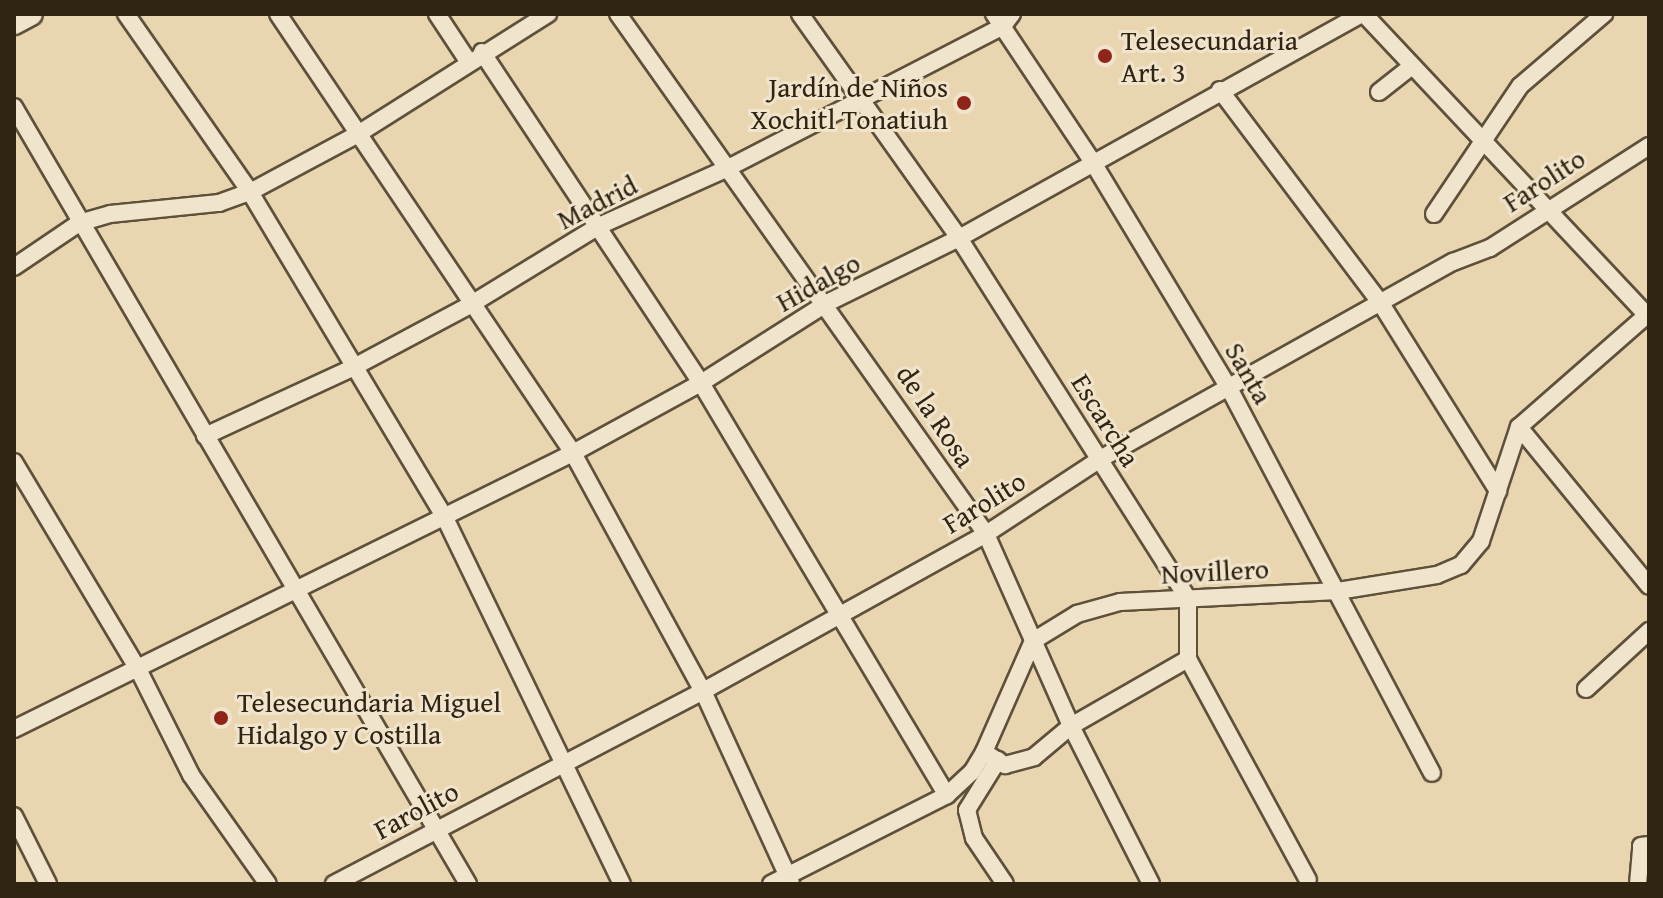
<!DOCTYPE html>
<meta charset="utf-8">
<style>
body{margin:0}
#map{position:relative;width:1663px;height:898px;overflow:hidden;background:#e9d6b1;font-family:"Gentium Book Plus",serif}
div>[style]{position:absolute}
.roads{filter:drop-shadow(2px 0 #5e503a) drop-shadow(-2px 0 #5e503a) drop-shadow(0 2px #5e503a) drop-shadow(0 -2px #5e503a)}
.minor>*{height:16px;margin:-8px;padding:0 8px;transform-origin:8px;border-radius:8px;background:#f1e4cc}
.secondary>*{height:22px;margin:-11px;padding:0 11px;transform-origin:11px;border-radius:11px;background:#f1e4cc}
.dots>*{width:22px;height:22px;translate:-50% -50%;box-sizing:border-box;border:4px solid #f1e4cc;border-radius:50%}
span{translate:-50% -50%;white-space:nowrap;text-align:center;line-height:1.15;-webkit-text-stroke:6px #f1e4cc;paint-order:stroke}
.poi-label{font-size:28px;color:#302413}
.left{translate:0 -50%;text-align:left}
.right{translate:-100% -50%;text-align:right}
.street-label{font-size:28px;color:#302413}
.frame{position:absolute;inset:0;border:16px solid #302413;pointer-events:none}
</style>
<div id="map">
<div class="roads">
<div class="minor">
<i style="left:126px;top:14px;width:217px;rotate:55.1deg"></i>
<i style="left:250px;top:192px;width:382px;rotate:59.1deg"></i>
<i style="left:446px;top:520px;width:404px;rotate:64.2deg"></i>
<i style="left:278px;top:14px;width:529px;rotate:56.1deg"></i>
<i style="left:573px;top:453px;width:271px;rotate:61.4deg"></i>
<i style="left:703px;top:691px;width:211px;rotate:65.4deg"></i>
<i style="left:437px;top:14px;width:56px;rotate:56.6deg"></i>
<i style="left:618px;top:14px;width:637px;rotate:54.71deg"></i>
<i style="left:986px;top:534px;width:210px;rotate:66.1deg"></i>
<i style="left:1071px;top:726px;width:177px;rotate:63.1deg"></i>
<i style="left:800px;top:14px;width:275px;rotate:54.6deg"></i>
<i style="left:959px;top:238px;width:428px;rotate:57.6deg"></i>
<i style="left:1188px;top:599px;width:60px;rotate:90deg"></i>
<i style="left:1188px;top:659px;width:251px;rotate:61.5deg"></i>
<i style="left:994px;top:14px;width:177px;rotate:56.3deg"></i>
<i style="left:1092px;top:161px;width:265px;rotate:58.9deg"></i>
<i style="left:1229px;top:388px;width:435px;rotate:62.2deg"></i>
<i style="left:1364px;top:14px;width:416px;rotate:46.8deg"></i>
<i style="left:482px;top:52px;width:397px;rotate:56.5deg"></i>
<i style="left:701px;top:383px;width:480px;rotate:59.2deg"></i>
<i style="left:1220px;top:90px;width:266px;rotate:53deg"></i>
<i style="left:1380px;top:302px;width:223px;rotate:58deg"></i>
<i style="left:1379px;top:92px;width:42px;rotate:-38.2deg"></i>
<i style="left:14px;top:107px;width:900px;rotate:59.7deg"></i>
<i style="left:1434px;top:214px;width:154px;rotate:-56.1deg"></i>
<i style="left:1520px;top:86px;width:111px;rotate:-40.6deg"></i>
<i style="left:14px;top:267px;width:78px;rotate:-34.1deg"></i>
<i style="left:79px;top:223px;width:32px;rotate:-16deg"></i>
<i style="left:110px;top:214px;width:110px;rotate:-5.8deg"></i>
<i style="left:219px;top:203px;width:33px;rotate:-20deg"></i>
<i style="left:250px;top:192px;width:123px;rotate:-28.2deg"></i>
<i style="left:358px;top:134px;width:225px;rotate:-32.3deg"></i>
<i style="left:1519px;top:427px;width:205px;rotate:50.7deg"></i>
<i style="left:205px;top:436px;width:164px;rotate:-24.8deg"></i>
<i style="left:354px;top:367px;width:132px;rotate:-28.1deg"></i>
<i style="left:470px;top:305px;width:151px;rotate:-31.5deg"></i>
<i style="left:599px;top:226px;width:141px;rotate:-24.2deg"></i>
<i style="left:728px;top:168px;width:309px;rotate:-27.3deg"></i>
<i style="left:1003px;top:26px;width:15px;rotate:-53deg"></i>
<i style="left:14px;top:462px;width:241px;rotate:59.1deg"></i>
<i style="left:138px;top:669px;width:119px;rotate:63.4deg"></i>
<i style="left:191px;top:775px;width:133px;rotate:54.8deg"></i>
<i style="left:1586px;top:689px;width:86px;rotate:-42.6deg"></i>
<i style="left:14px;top:729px;width:623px;rotate:-26.28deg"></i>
<i style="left:573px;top:453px;width:146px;rotate:-28.7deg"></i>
<i style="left:701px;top:383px;width:149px;rotate:-32.4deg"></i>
<i style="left:827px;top:303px;width:147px;rotate:-26.2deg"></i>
<i style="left:959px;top:238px;width:460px;rotate:-29.1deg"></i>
<i style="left:984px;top:752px;width:25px;rotate:32deg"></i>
<i style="left:1005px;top:765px;width:30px;rotate:-15deg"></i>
<i style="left:1034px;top:757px;width:48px;rotate:-40deg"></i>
<i style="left:1071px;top:726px;width:135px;rotate:-29.8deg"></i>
<i style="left:998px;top:760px;width:59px;rotate:121.8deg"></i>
<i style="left:967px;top:810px;width:29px;rotate:76deg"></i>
<i style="left:974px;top:838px;width:55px;rotate:56deg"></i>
<i style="left:14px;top:816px;width:76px;rotate:63.4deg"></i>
<i style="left:334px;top:884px;width:416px;rotate:-27.6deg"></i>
<i style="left:703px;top:691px;width:324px;rotate:-29deg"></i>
<i style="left:986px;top:534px;width:136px;rotate:-33.3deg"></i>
<i style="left:1100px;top:459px;width:404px;rotate:-29.2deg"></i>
<i style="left:1453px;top:262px;width:40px;rotate:-21deg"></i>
<i style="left:1490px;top:248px;width:189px;rotate:-32.7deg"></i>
<i style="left:771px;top:884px;width:197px;rotate:-26.8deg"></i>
<i style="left:947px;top:795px;width:34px;rotate:-43deg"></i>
<i style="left:972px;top:772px;width:23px;rotate:-59deg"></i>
<i style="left:984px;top:752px;width:121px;rotate:-66.2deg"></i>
<i style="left:1033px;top:641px;width:52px;rotate:-31.5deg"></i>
<i style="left:1077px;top:614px;width:45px;rotate:-15.6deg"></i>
<i style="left:1120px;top:602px;width:218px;rotate:-2.9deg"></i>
<i style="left:1338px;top:591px;width:100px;rotate:-9.2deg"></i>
<i style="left:1437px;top:575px;width:26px;rotate:-23deg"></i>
<i style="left:1461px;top:565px;width:31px;rotate:-50deg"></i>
<i style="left:1481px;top:541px;width:120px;rotate:-71.6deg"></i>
<i style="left:1519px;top:427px;width:173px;rotate:-41.2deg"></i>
<i style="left:1638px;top:884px;width:38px;rotate:-85deg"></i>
<i style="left:1641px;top:846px;width:8px;rotate:-7deg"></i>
</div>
<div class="secondary">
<i style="left:14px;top:23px;width:19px;rotate:-28deg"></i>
</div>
</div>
<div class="dots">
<i style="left:1105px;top:56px;background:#8f2418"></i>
<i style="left:964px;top:103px;background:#8f2418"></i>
<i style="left:221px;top:718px;background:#8f2418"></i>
</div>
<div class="poi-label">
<span class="left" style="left:1121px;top:56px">Telesecundaria<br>Art. 3</span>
<span class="right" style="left:948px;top:103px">Jardín de Niños<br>Xochitl Tonatiuh</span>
<span class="left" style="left:237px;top:718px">Telesecundaria Miguel<br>Hidalgo y Costilla</span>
</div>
<div class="street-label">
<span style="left:1544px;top:180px;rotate:-33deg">Farolito</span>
<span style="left:597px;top:202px;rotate:-27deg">Madrid</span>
<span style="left:818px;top:282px;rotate:-29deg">Hidalgo</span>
<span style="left:1249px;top:373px;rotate:60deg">Santa</span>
<span style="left:936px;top:416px;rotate:56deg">de la Rosa</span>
<span style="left:1106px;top:420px;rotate:58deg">Escarcha</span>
<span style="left:984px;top:502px;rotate:-32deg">Farolito</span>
<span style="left:1215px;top:571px;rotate:-3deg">Novillero</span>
<span style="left:416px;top:810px;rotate:-28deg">Farolito</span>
</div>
<div class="frame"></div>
</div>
